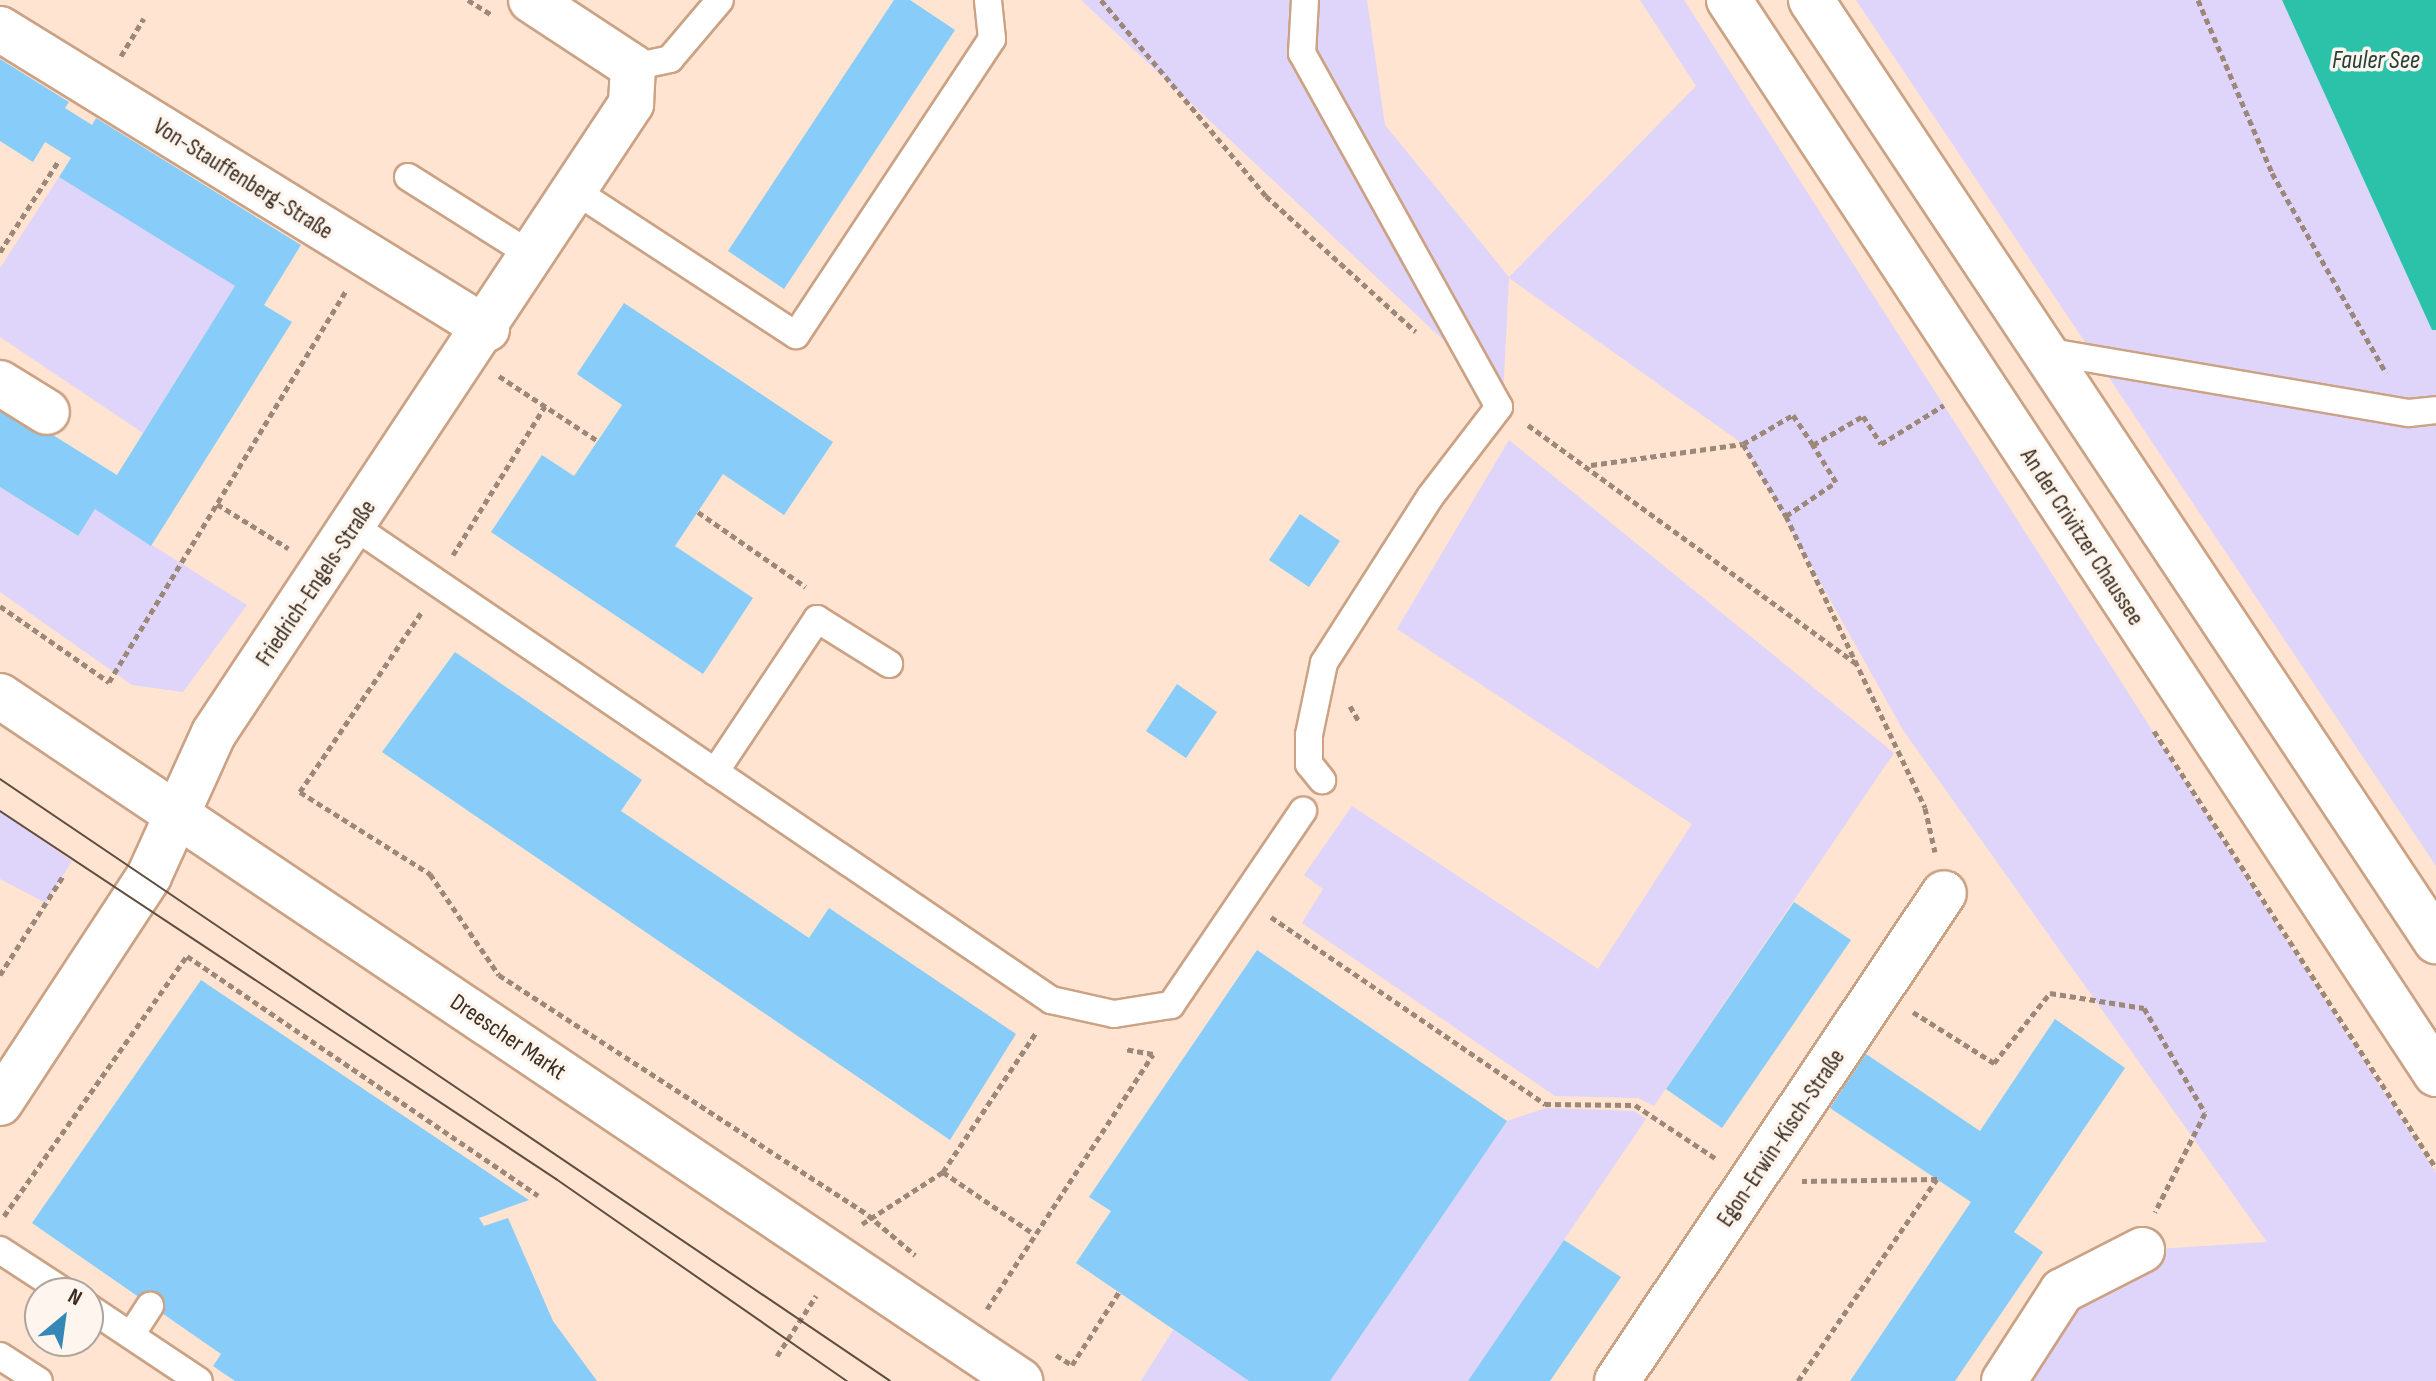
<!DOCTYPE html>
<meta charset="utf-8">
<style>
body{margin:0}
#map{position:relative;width:2436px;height:1381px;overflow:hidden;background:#fee4d1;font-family:"Sofia Sans Condensed",sans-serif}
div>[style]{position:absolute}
.green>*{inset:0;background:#dfd4fa}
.water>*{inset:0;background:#2cc2aa}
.building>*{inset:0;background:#88ccf9}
.path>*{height:5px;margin-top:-2.5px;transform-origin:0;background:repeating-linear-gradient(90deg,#9c8778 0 6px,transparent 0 10px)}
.roads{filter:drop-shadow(2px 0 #cba284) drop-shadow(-2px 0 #cba284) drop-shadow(0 2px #cba284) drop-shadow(0 -2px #cba284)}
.lane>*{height:26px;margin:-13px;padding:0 13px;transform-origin:13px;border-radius:13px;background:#fff}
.street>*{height:44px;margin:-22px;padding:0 22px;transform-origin:22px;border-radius:22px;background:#fff}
.secondary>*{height:44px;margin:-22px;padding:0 22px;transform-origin:22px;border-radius:22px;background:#fff}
.tram>*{height:2px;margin:-1px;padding:0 1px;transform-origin:1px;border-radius:1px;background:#5f4e40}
span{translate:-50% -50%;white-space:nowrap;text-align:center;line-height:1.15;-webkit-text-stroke:7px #fdf5ee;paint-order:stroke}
.street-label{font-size:24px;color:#3d2d21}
.water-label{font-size:26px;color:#23413a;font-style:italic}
.north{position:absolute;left:24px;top:1277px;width:80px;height:80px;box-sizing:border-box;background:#fdf5ee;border:2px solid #b0a59c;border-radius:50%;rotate:29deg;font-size:22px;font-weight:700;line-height:32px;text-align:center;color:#3d2d21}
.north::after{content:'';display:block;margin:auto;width:28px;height:36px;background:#3587b8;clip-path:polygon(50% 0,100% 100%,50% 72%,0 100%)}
</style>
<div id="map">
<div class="green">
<i style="clip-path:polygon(1081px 0,1367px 0,1385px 125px,1509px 277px,1696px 86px,1640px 0,1684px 0,2436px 1173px,2436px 1381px,2004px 1381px,2062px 1291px,2142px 1250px,2267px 1242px,1903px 730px,1743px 444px,1509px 278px,1503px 396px)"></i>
<i style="clip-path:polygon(1856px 0,2282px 0,2436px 330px,2436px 866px)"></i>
<i style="clip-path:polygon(59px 177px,235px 286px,143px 433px,0 337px,0 268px)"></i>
<i style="clip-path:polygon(1509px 440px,1894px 753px,1654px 1106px,1638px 1098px,1555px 1096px,1302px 923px,1323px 889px,1304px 875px,1352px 806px,1598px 969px,1692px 824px,1397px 629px)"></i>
<i style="clip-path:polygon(0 487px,77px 536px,95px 509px,247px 605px,183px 692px,132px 685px,0 592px)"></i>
<i style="clip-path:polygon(0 811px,72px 861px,46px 903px,0 879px)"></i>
<i style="clip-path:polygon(1546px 1108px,1634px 1111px,1646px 1119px,1468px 1381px,1330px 1381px,1507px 1121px)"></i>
<i style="clip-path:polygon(1173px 1330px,1249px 1381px,1141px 1381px)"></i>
</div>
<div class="water">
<i style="clip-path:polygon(2282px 0,2436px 0,2436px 330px,2432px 330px)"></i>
</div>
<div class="building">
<i style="clip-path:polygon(894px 0,910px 0,955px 30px,784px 289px,728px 251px)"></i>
<i style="clip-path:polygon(0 59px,69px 102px,65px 108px,92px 125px,96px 118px,301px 245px,264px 305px,292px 322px,151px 546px,95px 509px,78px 536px,0 487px,0 402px,117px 475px,235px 286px,59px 177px,71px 158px,45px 142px,33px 162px,0 141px)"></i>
<i style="clip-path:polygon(624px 303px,833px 442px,784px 515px,723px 474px,675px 546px,753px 598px,703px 674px,491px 532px,542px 455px,574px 476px,622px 405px,577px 374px)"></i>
<i style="clip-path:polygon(1300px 514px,1340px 541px,1309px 587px,1269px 560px)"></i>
<i style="clip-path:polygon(455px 652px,642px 780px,621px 811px,809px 938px,829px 908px,1016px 1034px,950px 1140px,382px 752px)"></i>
<i style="clip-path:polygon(1177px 684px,1217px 712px,1186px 758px,1146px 731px)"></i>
<i style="clip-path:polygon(1794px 902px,1851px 940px,1722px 1128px,1666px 1089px)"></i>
<i style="clip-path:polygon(1257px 950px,1507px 1121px,1330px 1381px,1249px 1381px,1076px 1263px,1111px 1211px,1089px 1197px)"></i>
<i style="clip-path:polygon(201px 980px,529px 1200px,479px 1218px,484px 1226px,508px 1218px,553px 1321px,597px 1381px,235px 1381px,213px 1366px,221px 1354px,32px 1223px)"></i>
<i style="clip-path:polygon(2055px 1019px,2125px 1068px,2014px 1232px,2043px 1252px,1955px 1381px,1850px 1381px,1971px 1202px,1830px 1108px,1866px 1054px,1980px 1131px)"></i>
<i style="clip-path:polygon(1564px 1240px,1621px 1277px,1550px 1381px,1468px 1381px)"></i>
</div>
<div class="path">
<i style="left:468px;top:0;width:28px;rotate:32deg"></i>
<i style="left:1101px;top:0;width:256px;rotate:49.9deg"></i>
<i style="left:1266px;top:196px;width:202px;rotate:42.2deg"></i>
<i style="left:2198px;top:0;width:188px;rotate:66.8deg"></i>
<i style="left:2272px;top:173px;width:230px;rotate:60.3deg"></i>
<i style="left:121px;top:56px;width:44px;rotate:-58.8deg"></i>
<i style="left:0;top:252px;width:109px;rotate:-57.3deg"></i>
<i style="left:499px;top:376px;width:118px;rotate:33.3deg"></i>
<i style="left:1528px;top:425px;width:407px;rotate:36deg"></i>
<i style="left:1743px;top:444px;width:58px;rotate:-30.1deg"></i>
<i style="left:1793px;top:415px;width:36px;rotate:56deg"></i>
<i style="left:1813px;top:445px;width:58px;rotate:-30.1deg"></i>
<i style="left:1863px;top:416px;width:33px;rotate:57deg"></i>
<i style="left:1881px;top:444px;width:74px;rotate:-31.8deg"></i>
<i style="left:1591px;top:465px;width:153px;rotate:-7.9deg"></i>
<i style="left:1743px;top:444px;width:84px;rotate:59.2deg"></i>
<i style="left:1786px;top:516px;width:323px;rotate:64.5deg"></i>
<i style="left:1925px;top:808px;width:45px;rotate:77.2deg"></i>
<i style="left:217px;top:504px;width:84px;rotate:31.8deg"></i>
<i style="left:698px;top:512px;width:131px;rotate:34.8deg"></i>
<i style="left:1786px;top:516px;width:60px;rotate:-34.2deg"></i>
<i style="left:1836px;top:482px;width:44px;rotate:-121.9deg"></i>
<i style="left:453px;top:555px;width:175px;rotate:-58.3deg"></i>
<i style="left:0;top:606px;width:133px;rotate:34.9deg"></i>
<i style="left:109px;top:682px;width:458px;rotate:-58.8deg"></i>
<i style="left:421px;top:613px;width:216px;rotate:124.1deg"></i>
<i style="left:300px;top:792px;width:154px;rotate:32.2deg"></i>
<i style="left:430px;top:874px;width:122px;rotate:55.7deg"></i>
<i style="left:499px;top:975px;width:440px;rotate:33deg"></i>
<i style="left:868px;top:1215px;width:62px;rotate:40.4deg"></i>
<i style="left:1350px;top:706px;width:20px;rotate:60deg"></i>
<i style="left:2154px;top:731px;width:520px;rotate:57.17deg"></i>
<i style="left:1271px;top:917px;width:332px;rotate:34.3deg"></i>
<i style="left:1545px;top:1104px;width:90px;rotate:0.6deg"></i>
<i style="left:1635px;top:1105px;width:96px;rotate:33.5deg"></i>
<i style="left:0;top:975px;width:117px;rotate:-57.5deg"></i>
<i style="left:1913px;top:1012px;width:96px;rotate:32.2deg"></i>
<i style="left:1994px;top:1063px;width:90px;rotate:-51.3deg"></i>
<i style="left:2050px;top:993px;width:95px;rotate:9.1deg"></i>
<i style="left:2144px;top:1008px;width:121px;rotate:59.8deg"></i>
<i style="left:2205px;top:1113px;width:111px;rotate:116.8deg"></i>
<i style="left:943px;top:1172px;width:110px;rotate:34.3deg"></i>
<i style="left:4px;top:1216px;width:318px;rotate:-54.9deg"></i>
<i style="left:187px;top:956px;width:425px;rotate:34.3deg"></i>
<i style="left:862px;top:1224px;width:96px;rotate:-32.7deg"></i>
<i style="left:943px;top:1172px;width:169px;rotate:-56.3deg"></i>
<i style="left:987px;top:1309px;width:304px;rotate:-56.9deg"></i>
<i style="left:1153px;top:1054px;width:29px;rotate:-170deg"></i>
<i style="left:1056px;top:1355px;width:19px;rotate:32deg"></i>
<i style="left:1072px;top:1365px;width:87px;rotate:-57.2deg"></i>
<i style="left:777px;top:1356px;width:72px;rotate:-57deg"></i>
<i style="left:1798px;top:1381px;width:245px;rotate:-55.5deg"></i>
<i style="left:1937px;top:1179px;width:135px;rotate:179.2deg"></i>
</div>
<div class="roads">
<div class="lane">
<i style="left:1305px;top:0;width:53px;rotate:93.2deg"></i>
<i style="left:1302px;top:53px;width:405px;rotate:60.9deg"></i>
<i style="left:1499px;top:407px;width:113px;rotate:127.5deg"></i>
<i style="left:1430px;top:497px;width:197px;rotate:122.6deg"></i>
<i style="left:1324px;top:663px;width:74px;rotate:101.8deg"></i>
<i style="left:1309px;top:735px;width:29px;rotate:90deg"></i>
<i style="left:1309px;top:764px;width:21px;rotate:51deg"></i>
<i style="left:633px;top:67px;width:38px;rotate:-12deg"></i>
<i style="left:670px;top:59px;width:77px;rotate:-49.7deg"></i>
<i style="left:408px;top:177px;width:148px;rotate:32.3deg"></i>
<i style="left:574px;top:190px;width:265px;rotate:33.2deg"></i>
<i style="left:796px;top:335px;width:355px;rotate:-56.5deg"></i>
<i style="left:992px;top:39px;width:39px;rotate:-96deg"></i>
<i style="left:2039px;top:350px;width:375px;rotate:9.7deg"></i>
<i style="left:2409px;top:413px;width:27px;rotate:-6deg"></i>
<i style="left:355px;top:527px;width:842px;rotate:34.2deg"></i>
<i style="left:1051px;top:1000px;width:65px;rotate:12.5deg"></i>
<i style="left:1114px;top:1014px;width:58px;rotate:-9deg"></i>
<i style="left:1171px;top:1005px;width:235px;rotate:-55.8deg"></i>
<i style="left:715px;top:772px;width:184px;rotate:-56.3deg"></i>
<i style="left:817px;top:619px;width:85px;rotate:32deg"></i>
<i style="left:0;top:1250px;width:79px;rotate:33.1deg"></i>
<i style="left:88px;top:1307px;width:133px;rotate:33.7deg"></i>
<i style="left:131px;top:1335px;width:35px;rotate:-57deg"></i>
<i style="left:0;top:1356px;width:46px;rotate:32.7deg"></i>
</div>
<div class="street">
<i style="left:0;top:29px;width:572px;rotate:31.63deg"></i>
<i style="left:0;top:383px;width:55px;rotate:31.7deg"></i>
<i style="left:0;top:696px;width:1229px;rotate:33.88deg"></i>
<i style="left:0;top:1103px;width:272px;rotate:-56.7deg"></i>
<i style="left:149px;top:876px;width:157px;rotate:-65.6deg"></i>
<i style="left:214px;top:733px;width:755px;rotate:-56.46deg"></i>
<i style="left:631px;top:104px;width:37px;rotate:-87deg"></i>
<i style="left:633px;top:67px;width:122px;rotate:-146.7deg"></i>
<i style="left:1617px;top:1381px;width:587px;rotate:-56.17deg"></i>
<i style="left:2004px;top:1381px;width:107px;rotate:-57.2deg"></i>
<i style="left:2062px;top:1291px;width:90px;rotate:-27.1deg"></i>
</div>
<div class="secondary">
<i style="left:1729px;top:0;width:1286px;rotate:56.64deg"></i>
<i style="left:1811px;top:0;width:1130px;rotate:56.41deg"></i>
</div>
</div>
<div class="tram">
<i style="left:0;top:779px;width:1074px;rotate:34.07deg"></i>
<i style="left:0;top:811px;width:667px;rotate:33.5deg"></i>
<i style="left:556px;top:1179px;width:354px;rotate:34.8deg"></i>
</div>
<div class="street-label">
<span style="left:243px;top:179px;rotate:32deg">Von-Stauffenberg-Straße</span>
<span style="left:2082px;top:537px;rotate:57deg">An der Crivitzer Chaussee</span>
<span style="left:316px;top:583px;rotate:-56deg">Friedrich-Engels-Straße</span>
<span style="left:508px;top:1037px;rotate:34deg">Dreescher Markt</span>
<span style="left:1781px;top:1138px;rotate:-56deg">Egon-Erwin-Kisch-Straße</span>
</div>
<div class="water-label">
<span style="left:2376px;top:61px">Fauler See</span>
</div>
<div class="north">N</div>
</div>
